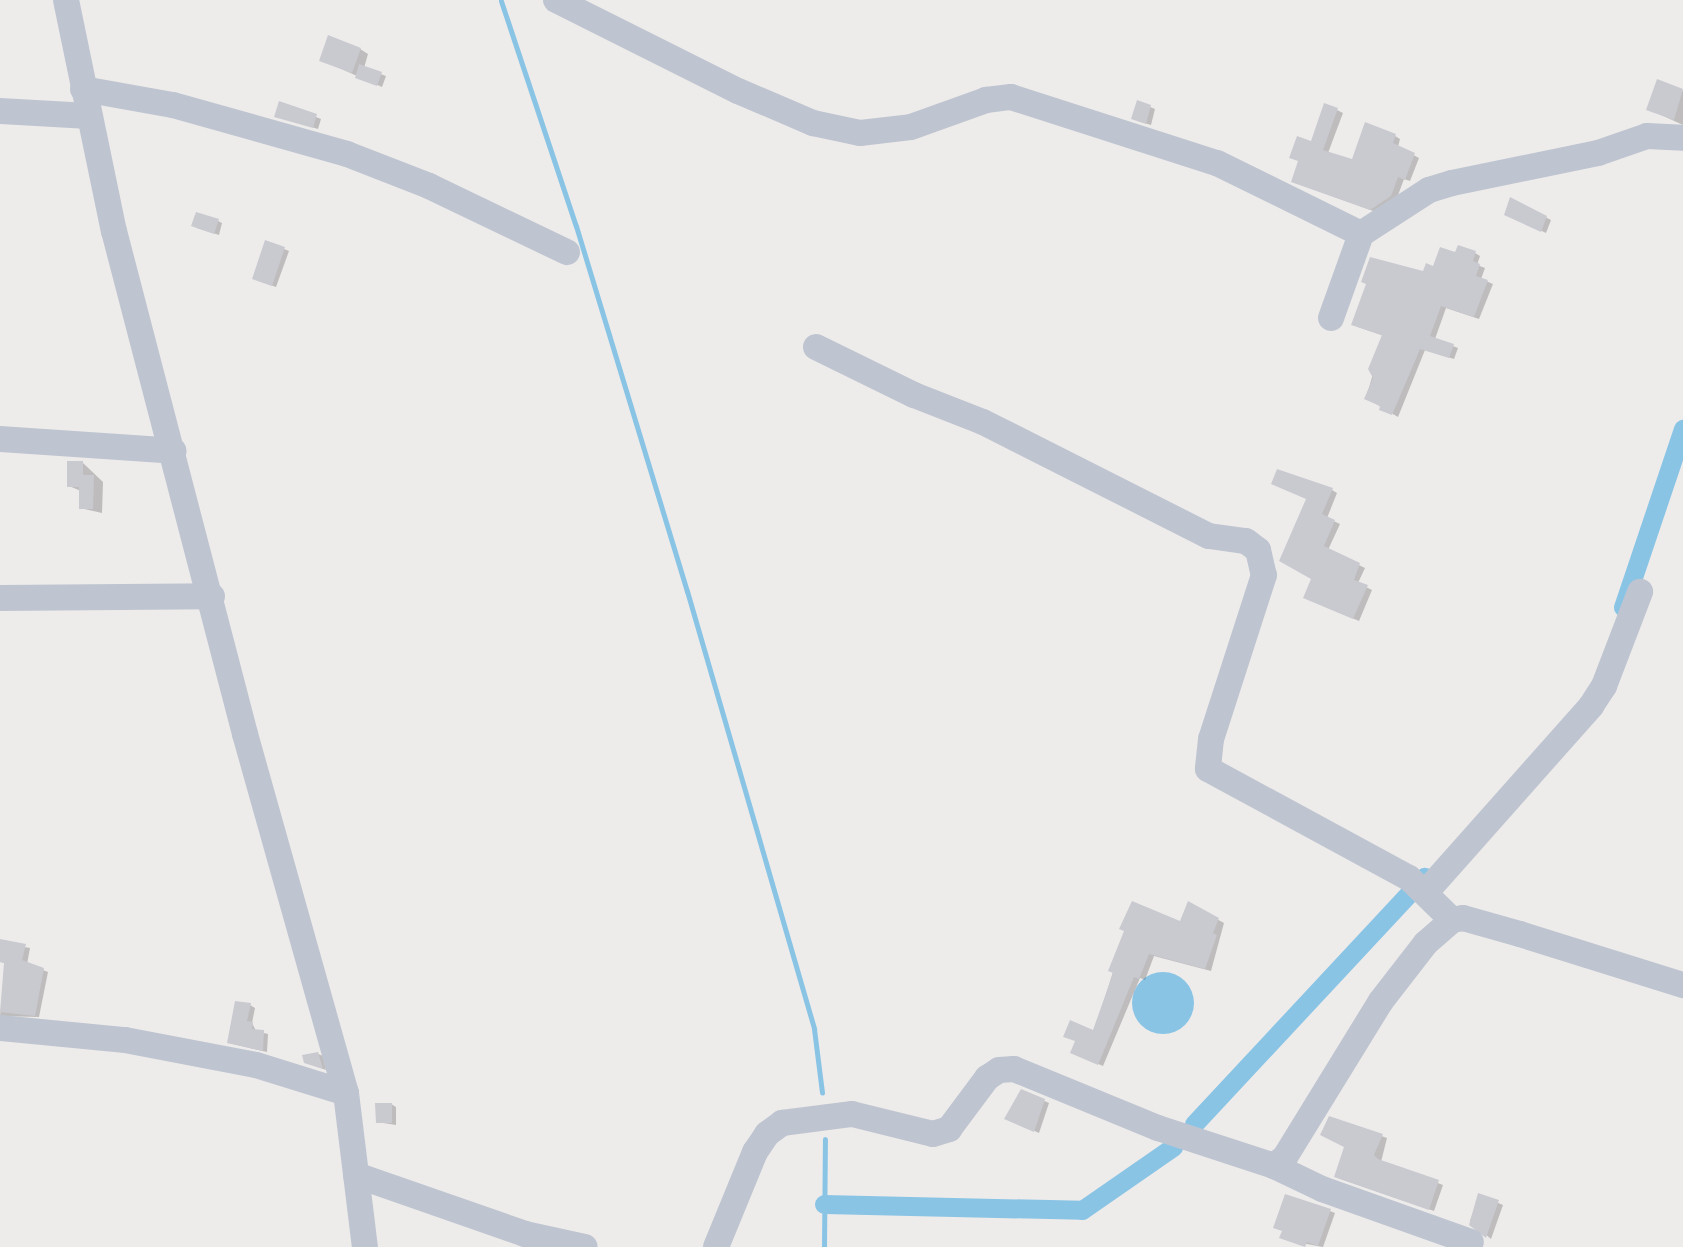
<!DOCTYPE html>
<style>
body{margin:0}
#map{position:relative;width:1683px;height:1247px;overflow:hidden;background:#eeeceb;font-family:"Alegreya Sans",sans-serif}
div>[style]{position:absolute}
.water>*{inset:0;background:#8ac4e5}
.round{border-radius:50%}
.shadow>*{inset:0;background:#0003}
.stream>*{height:5px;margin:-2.5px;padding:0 2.5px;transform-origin:2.5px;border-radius:2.5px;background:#8ac4e5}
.canal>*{height:19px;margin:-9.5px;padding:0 9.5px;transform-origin:9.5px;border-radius:9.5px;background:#8ac4e5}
.building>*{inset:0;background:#c9c9d0}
.minor>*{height:26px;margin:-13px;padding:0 13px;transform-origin:13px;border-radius:13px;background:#bfc5d0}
span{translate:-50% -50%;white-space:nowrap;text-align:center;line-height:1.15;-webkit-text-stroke:7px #fff;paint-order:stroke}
</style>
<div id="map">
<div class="water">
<i class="round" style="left:1132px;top:972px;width:62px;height:62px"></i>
</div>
<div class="shadow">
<i style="clip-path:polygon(360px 49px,368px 54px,364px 68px,386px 76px,382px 87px,321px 60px)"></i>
<i style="clip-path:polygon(1658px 81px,1683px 91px,1683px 125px,1648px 109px)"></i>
<i style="clip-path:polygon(280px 103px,321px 119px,318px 129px,276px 116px)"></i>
<i style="clip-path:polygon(1150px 107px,1155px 109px,1151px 125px,1138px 121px)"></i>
<i style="clip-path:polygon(1337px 110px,1343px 113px,1328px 153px,1353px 162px,1395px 136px,1400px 139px,1398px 147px,1419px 158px,1410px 181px,1404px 179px,1397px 198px,1376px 212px,1299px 184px,1312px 143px)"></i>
<i style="clip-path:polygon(1511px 200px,1551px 220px,1546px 233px,1511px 216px)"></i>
<i style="clip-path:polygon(218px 221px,222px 223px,219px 235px,197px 228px)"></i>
<i style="clip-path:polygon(284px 249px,289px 251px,276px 287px,259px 281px)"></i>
<i style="clip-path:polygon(1475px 253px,1480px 256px,1477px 265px,1485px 268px,1481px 279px,1493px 284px,1479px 319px,1446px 308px,1435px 339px,1458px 348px,1454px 359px,1425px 350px,1398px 417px,1366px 398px,1384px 336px,1358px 327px,1424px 273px,1456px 255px)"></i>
<i style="clip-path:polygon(83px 463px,103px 482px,102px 513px,80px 508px,81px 491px,69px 486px)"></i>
<i style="clip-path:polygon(1332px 490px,1337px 493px,1327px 518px,1340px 524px,1328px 550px,1365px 568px,1358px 583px,1372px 590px,1359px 621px,1310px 600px,1313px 579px,1281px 560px)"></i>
<i style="clip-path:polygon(1189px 904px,1224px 923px,1211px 971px,1154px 956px,1145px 980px,1140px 978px,1103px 1066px,1077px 1055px,1094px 1032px,1126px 931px,1181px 924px)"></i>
<i style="clip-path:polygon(0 943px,30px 948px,27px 964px,48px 972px,39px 1017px,0 1016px,6px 963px,0 962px)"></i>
<i style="clip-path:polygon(250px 1005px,255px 1008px,252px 1023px,256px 1031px,268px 1034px,267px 1052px,229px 1043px)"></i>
<i style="clip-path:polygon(318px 1054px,323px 1056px,326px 1070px,305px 1062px)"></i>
<i style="clip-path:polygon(1022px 1091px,1049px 1103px,1039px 1133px,1006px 1118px)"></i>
<i style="clip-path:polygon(391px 1104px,396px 1107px,396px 1125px,377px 1122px)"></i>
<i style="clip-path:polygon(1330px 1118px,1387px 1138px,1381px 1162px,1443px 1185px,1434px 1211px,1341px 1179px,1346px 1147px)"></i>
<i style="clip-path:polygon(1479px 1195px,1503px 1205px,1491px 1239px,1470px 1221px)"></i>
<i style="clip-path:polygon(1330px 1211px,1335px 1213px,1323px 1247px,1286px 1240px)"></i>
</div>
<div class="stream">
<i style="left:501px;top:1px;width:237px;rotate:71.6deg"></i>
<i style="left:576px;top:226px;width:382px;rotate:73.1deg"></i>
<i style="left:687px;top:591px;width:456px;rotate:73.8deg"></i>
<i style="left:814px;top:1029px;width:64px;rotate:82.8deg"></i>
<i style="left:824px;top:1247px;width:108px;rotate:-89.5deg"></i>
</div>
<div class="canal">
<i style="left:1623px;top:607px;width:188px;rotate:-71.4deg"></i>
<i style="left:1194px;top:1124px;width:338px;rotate:-47deg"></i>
<i style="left:824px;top:1204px;width:258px;rotate:1.3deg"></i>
<i style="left:1082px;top:1210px;width:111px;rotate:-34.7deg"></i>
</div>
<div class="building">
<i style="clip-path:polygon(328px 35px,361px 48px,352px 73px,319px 61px)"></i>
<i style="clip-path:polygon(359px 64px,382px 72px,377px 86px,355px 78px)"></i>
<i style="clip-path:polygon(1657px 79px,1683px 89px,1674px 120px,1646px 110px)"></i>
<i style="clip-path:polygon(1137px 100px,1151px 105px,1146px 124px,1131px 119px)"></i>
<i style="clip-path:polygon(279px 101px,317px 114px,313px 128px,274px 117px)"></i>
<i style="clip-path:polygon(1324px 103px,1338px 108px,1323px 150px,1352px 159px,1365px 122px,1396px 134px,1393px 143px,1415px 153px,1405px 180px,1398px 177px,1391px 196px,1370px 210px,1291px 182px,1298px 161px,1289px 158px,1297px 136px,1311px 141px)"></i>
<i style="clip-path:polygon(1510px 197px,1547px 216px,1541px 232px,1504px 215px)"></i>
<i style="clip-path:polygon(196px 212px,219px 219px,214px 234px,191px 226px)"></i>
<i style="clip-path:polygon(265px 240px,285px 247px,272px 286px,252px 279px)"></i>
<i style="clip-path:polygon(1458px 245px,1476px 251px,1473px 261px,1480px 264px,1476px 276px,1488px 280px,1474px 317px,1441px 306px,1430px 336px,1454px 344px,1449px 358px,1420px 349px,1392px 415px,1379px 410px,1380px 406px,1364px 399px,1373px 378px,1368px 369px,1382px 335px,1351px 325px,1366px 284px,1361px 282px,1370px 257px,1423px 271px,1426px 263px,1433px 266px,1440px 247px,1455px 252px)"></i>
<i style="clip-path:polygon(67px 461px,83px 461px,83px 475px,94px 475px,93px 509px,79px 509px,79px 487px,67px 487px)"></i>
<i style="clip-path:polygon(1277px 469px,1333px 488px,1322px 514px,1335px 520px,1324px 546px,1360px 563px,1354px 580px,1368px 585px,1353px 619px,1303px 598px,1311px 579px,1279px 561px,1306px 499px,1271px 484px)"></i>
<i style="clip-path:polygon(1132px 901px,1180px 921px,1188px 901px,1219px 918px,1213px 933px,1217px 935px,1205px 969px,1149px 954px,1139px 979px,1134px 977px,1098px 1065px,1070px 1053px,1075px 1041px,1063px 1037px,1070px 1020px,1093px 1030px,1110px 982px,1113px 973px,1108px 971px,1124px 931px,1119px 929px)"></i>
<i style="clip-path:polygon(0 939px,26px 944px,22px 960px,44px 968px,35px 1016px,0 1012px,4px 963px,0 962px)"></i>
<i style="clip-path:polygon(235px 1001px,251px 1003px,247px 1021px,253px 1022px,252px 1029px,264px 1030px,263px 1051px,227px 1043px)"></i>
<i style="clip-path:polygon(318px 1052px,323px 1069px,304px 1063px,302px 1055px)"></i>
<i style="clip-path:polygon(1021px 1089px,1045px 1099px,1034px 1132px,1004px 1119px)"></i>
<i style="clip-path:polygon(375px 1103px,392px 1103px,392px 1123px,376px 1123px)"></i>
<i style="clip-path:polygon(1329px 1116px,1383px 1134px,1374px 1155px,1378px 1159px,1439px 1180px,1429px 1210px,1334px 1177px,1344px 1147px,1320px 1135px)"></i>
<i style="clip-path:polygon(1478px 1193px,1499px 1200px,1486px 1238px,1469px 1225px)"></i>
<i style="clip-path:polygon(1285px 1194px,1331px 1209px,1318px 1246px,1307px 1242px,1305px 1247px,1279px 1238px,1282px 1231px,1273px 1228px)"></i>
</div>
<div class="minor">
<i style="left:66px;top:0;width:236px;rotate:78.3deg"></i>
<i style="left:114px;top:231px;width:520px;rotate:75.4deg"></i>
<i style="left:245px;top:734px;width:373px;rotate:74.3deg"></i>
<i style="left:346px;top:1093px;width:155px;rotate:83deg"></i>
<i style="left:556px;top:0;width:203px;rotate:26.6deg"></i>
<i style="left:738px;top:91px;width:82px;rotate:23.1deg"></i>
<i style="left:813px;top:123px;width:48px;rotate:12deg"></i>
<i style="left:860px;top:133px;width:51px;rotate:-6.7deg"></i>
<i style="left:911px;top:127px;width:80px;rotate:-19.8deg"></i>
<i style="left:986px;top:100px;width:25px;rotate:-7deg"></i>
<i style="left:1011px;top:97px;width:216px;rotate:17.8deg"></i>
<i style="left:1217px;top:163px;width:161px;rotate:26.2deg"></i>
<i style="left:1361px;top:234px;width:81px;rotate:-32.9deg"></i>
<i style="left:1429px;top:190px;width:24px;rotate:-17deg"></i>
<i style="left:1452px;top:183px;width:149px;rotate:-11.6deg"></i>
<i style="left:1598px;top:153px;width:52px;rotate:-19.1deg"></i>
<i style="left:1647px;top:136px;width:36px;rotate:3deg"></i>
<i style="left:83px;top:89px;width:91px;rotate:10.1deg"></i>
<i style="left:173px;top:105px;width:181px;rotate:15.7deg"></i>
<i style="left:347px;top:154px;width:88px;rotate:21.3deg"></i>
<i style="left:429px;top:186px;width:153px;rotate:25.6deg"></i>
<i style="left:0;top:111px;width:89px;rotate:3.2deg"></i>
<i style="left:1331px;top:318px;width:89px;rotate:-70.3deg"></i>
<i style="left:816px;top:347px;width:109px;rotate:26.1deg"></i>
<i style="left:914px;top:395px;width:74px;rotate:21.4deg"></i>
<i style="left:983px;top:422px;width:253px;rotate:26.8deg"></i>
<i style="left:1209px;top:536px;width:37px;rotate:8deg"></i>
<i style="left:1246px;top:541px;width:15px;rotate:37deg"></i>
<i style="left:1258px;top:550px;width:26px;rotate:77deg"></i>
<i style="left:1264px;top:575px;width:172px;rotate:107.9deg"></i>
<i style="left:1211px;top:739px;width:30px;rotate:96deg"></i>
<i style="left:1208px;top:769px;width:229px;rotate:28.5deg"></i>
<i style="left:1409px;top:878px;width:60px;rotate:44.3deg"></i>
<i style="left:0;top:439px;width:174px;rotate:3.9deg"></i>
<i style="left:0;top:598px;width:212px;rotate:-0.5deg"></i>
<i style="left:1426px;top:892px;width:249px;rotate:-48.4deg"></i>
<i style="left:1591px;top:706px;width:24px;rotate:-57deg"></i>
<i style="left:1604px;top:686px;width:101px;rotate:-69deg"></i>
<i style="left:0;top:1028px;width:126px;rotate:5.5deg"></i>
<i style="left:125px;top:1040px;width:133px;rotate:10.8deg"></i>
<i style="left:256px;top:1065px;width:94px;rotate:17.3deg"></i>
<i style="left:1274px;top:1166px;width:53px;rotate:25.6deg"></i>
<i style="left:1322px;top:1189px;width:158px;rotate:19.6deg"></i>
<i style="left:356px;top:1175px;width:179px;rotate:19.2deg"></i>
<i style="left:525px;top:1234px;width:61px;rotate:12.2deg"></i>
<i style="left:716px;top:1247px;width:103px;rotate:-67.7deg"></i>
<i style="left:755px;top:1152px;width:22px;rotate:-56deg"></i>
<i style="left:767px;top:1134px;width:19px;rotate:-36deg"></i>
<i style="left:782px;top:1123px;width:71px;rotate:-7.3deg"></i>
<i style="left:852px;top:1114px;width:83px;rotate:13.9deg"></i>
<i style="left:933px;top:1134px;width:17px;rotate:-17deg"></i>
<i style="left:949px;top:1129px;width:64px;rotate:-53.3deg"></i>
<i style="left:987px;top:1078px;width:14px;rotate:-34deg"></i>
<i style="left:999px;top:1070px;width:15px;rotate:-4deg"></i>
<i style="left:1014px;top:1069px;width:156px;rotate:22.3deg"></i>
<i style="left:1158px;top:1128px;width:122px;rotate:18.1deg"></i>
<i style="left:1274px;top:1166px;width:14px;rotate:-39deg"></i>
<i style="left:1285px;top:1157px;width:183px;rotate:-58.4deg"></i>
<i style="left:1381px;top:1001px;width:73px;rotate:-52.2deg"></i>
<i style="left:1426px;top:943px;width:35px;rotate:-41deg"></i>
<i style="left:1452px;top:920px;width:11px;rotate:-10deg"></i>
<i style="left:1463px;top:918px;width:59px;rotate:15.7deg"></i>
<i style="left:1520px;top:934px;width:171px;rotate:17.4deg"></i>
</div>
</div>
